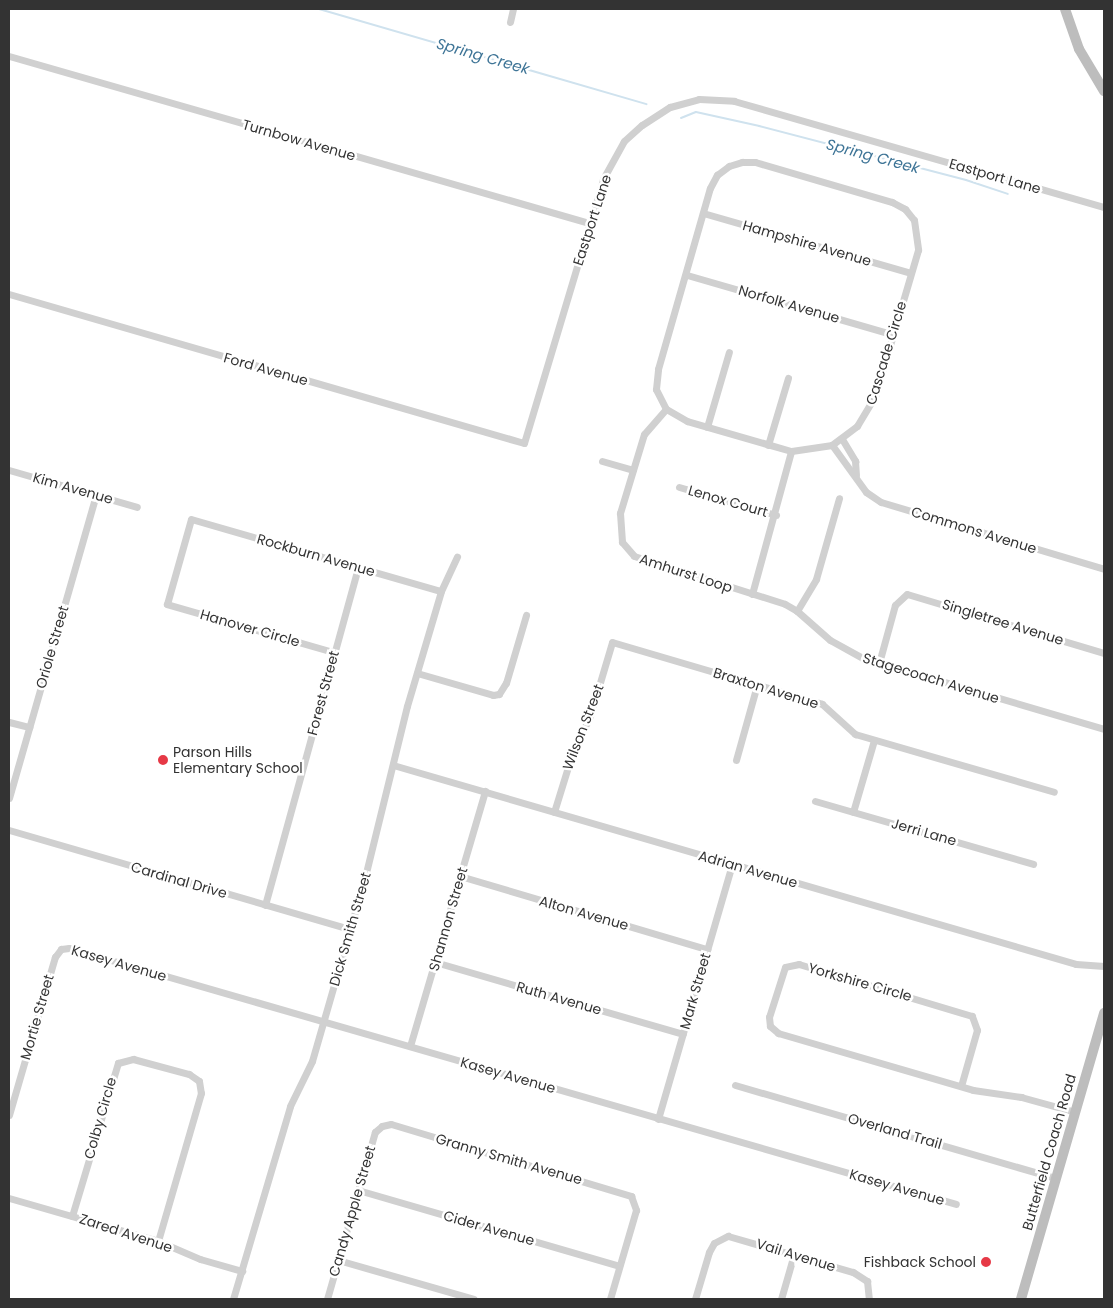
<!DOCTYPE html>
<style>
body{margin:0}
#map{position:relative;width:1113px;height:1308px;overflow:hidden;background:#fff;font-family:Poppins,sans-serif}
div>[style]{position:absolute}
.stream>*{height:2px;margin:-1px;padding:0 1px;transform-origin:1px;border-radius:1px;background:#cfe2ee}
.minor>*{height:7px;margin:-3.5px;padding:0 3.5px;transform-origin:3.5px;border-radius:3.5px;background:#d0d0d0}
.secondary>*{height:10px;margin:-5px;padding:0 5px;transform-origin:5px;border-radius:5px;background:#bdbdbd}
.dots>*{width:14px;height:14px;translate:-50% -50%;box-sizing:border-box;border:2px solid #fff;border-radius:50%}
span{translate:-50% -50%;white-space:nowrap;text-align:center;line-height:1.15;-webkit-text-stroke:5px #fff;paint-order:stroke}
.street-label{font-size:14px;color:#333}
.poi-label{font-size:14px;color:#333}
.left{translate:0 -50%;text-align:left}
.right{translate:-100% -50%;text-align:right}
.water-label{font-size:15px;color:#3f7597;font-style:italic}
.frame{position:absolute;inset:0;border:10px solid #333;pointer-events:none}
</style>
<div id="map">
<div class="stream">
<i style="left:319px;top:9px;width:341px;rotate:16.2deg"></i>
<i style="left:681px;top:118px;width:16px;rotate:-22deg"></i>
<i style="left:696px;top:112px;width:65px;rotate:12.5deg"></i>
<i style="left:759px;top:126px;width:214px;rotate:14.6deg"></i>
<i style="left:966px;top:180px;width:44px;rotate:18.4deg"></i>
</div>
<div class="minor">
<i style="left:510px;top:22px;width:13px;rotate:-77deg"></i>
<i style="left:9px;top:56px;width:604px;rotate:16.06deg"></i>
<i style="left:742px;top:162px;width:13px"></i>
<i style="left:755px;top:162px;width:143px;rotate:16.3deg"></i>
<i style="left:892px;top:202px;width:15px;rotate:28deg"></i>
<i style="left:905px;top:209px;width:14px;rotate:51deg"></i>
<i style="left:914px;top:220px;width:30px;rotate:82deg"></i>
<i style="left:918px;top:250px;width:152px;rotate:106.4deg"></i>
<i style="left:875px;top:396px;width:35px;rotate:121deg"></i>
<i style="left:857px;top:426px;width:31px;rotate:143deg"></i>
<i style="left:832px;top:445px;width:41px;rotate:171.7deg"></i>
<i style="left:791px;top:451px;width:108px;rotate:-163.9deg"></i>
<i style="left:687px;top:421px;width:24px;rotate:-150deg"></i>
<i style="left:666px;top:409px;width:22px;rotate:-117deg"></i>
<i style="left:656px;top:389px;width:20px;rotate:-84deg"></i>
<i style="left:658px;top:369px;width:188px;rotate:-74deg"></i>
<i style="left:710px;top:188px;width:15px;rotate:-62deg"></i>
<i style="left:717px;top:175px;width:15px;rotate:-37deg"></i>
<i style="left:729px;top:166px;width:14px;rotate:-17deg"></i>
<i style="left:703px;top:213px;width:216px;rotate:16.1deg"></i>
<i style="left:687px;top:275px;width:212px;rotate:16.1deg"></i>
<i style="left:9px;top:294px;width:536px;rotate:16.14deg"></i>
<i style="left:524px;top:443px;width:276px;rotate:-73.3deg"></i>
<i style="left:603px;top:179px;width:43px;rotate:-61.1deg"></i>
<i style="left:624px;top:141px;width:24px;rotate:-42deg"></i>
<i style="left:642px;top:125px;width:33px;rotate:-33deg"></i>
<i style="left:670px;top:107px;width:30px;rotate:-15deg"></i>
<i style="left:699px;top:99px;width:35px;rotate:3deg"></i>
<i style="left:734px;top:101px;width:385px;rotate:16deg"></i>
<i style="left:666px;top:409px;width:33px;rotate:131deg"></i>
<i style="left:644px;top:434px;width:83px;rotate:106.9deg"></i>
<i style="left:620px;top:513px;width:29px;rotate:86deg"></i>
<i style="left:622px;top:542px;width:18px;rotate:49deg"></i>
<i style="left:634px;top:556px;width:158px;rotate:17.6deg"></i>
<i style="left:785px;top:604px;width:14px;rotate:30deg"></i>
<i style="left:797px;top:611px;width:44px;rotate:41.3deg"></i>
<i style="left:830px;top:640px;width:38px;rotate:29deg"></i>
<i style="left:863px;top:658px;width:251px;rotate:16.4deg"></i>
<i style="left:707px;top:427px;width:78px;rotate:-73.7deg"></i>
<i style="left:842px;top:439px;width:26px;rotate:59deg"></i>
<i style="left:855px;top:461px;width:14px;rotate:86deg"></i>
<i style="left:768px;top:445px;width:70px;rotate:-73.4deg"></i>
<i style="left:832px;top:445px;width:58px;rotate:54.1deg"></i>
<i style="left:866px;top:492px;width:18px;rotate:34deg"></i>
<i style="left:881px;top:502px;width:233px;rotate:16.7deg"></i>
<i style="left:602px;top:461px;width:32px;rotate:16deg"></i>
<i style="left:9px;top:470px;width:133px;rotate:16.1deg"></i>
<i style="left:679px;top:487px;width:101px;rotate:16.1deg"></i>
<i style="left:752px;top:594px;width:148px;rotate:-74.7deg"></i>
<i style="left:797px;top:611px;width:37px;rotate:-59deg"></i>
<i style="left:816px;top:579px;width:84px;rotate:-74.1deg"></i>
<i style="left:333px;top:652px;width:173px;rotate:-163.9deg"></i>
<i style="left:167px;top:604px;width:88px;rotate:-74.2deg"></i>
<i style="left:191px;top:519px;width:260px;rotate:16.1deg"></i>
<i style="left:879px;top:663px;width:60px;rotate:-74.6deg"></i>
<i style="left:895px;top:605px;width:16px;rotate:-43deg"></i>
<i style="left:907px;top:594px;width:206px;rotate:16.7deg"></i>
<i style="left:417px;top:673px;width:79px;rotate:16.1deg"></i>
<i style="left:493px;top:695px;width:6px;rotate:-9deg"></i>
<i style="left:499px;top:694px;width:13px;rotate:-58deg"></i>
<i style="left:506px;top:683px;width:71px;rotate:-73.6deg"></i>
<i style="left:9px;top:722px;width:21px;rotate:14deg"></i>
<i style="left:736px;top:760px;width:78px;rotate:-74.4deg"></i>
<i style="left:393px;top:765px;width:711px;rotate:16.24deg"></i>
<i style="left:1076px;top:964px;width:28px;rotate:4deg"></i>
<i style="left:9px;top:798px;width:315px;rotate:-74deg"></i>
<i style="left:815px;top:801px;width:227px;rotate:16.1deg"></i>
<i style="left:554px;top:812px;width:61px;rotate:-72.8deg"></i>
<i style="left:572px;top:754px;width:42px;rotate:-64.7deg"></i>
<i style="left:590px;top:716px;width:77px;rotate:-73.4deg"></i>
<i style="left:612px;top:642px;width:219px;rotate:16.4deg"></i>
<i style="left:822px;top:704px;width:45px;rotate:42.3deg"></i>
<i style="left:855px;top:734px;width:207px;rotate:16.2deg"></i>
<i style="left:853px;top:812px;width:75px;rotate:-73.7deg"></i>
<i style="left:9px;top:830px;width:355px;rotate:16.2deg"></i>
<i style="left:460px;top:876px;width:258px;rotate:16.5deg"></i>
<i style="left:265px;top:905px;width:351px;rotate:-74.6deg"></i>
<i style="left:435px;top:962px;width:258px;rotate:16.2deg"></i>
<i style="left:410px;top:1046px;width:266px;rotate:-73.6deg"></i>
<i style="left:735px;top:1085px;width:334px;rotate:16.2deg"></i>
<i style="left:961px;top:1086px;width:58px;rotate:-74.1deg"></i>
<i style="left:977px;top:1030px;width:15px;rotate:-110deg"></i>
<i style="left:972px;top:1016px;width:181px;rotate:-163.3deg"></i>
<i style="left:799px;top:964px;width:14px;rotate:168deg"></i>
<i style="left:785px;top:967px;width:52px;rotate:107.7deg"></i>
<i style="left:769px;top:1017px;width:9px;rotate:84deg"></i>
<i style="left:770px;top:1026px;width:11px;rotate:41deg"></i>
<i style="left:778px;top:1033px;width:203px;rotate:16.3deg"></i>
<i style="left:973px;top:1090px;width:49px;rotate:8.3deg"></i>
<i style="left:1021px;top:1097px;width:56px;rotate:15.5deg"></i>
<i style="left:9px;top:1115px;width:165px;rotate:-73.8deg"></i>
<i style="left:55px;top:957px;width:10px;rotate:-53deg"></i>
<i style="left:61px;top:949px;width:8px;rotate:-7deg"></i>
<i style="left:69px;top:948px;width:923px;rotate:16.1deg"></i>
<i style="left:658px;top:1119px;width:266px;rotate:-73.8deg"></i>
<i style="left:358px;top:1190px;width:272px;rotate:16.2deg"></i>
<i style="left:9px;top:1198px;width:155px;rotate:16.1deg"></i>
<i style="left:158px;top:1241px;width:46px;rotate:23.2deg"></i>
<i style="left:200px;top:1259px;width:44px;rotate:15.9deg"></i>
<i style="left:72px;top:1216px;width:160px;rotate:-73.3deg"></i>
<i style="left:118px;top:1063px;width:16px;rotate:-15deg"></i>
<i style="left:133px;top:1059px;width:58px;rotate:15deg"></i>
<i style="left:189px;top:1074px;width:12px;rotate:35deg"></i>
<i style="left:199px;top:1081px;width:12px;rotate:81deg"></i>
<i style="left:201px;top:1093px;width:154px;rotate:106.2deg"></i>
<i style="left:338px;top:1260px;width:141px;rotate:16deg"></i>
<i style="left:233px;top:1299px;width:201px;rotate:-73.5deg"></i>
<i style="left:290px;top:1106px;width:50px;rotate:-63.9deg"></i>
<i style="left:312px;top:1061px;width:187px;rotate:-73.9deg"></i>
<i style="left:364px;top:881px;width:180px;rotate:-76.2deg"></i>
<i style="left:407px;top:706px;width:120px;rotate:-73.5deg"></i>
<i style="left:441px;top:591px;width:38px;rotate:-65deg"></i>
<i style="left:327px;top:1299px;width:174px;rotate:-74deg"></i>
<i style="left:375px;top:1132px;width:9px;rotate:-41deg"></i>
<i style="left:382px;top:1126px;width:9px;rotate:-13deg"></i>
<i style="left:391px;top:1124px;width:251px;rotate:16.7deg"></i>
<i style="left:631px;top:1196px;width:15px;rotate:70deg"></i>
<i style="left:636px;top:1210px;width:93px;rotate:106.3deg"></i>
<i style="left:695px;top:1299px;width:49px;rotate:-73.4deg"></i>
<i style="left:709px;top:1252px;width:10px;rotate:-61deg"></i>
<i style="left:714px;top:1243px;width:16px;rotate:-27deg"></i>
<i style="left:728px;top:1236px;width:130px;rotate:16.1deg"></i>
<i style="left:853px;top:1272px;width:17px;rotate:33deg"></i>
<i style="left:867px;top:1281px;width:18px;rotate:84deg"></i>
<i style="left:781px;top:1299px;width:47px;rotate:-73.9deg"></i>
</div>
<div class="secondary">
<i style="left:1065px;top:9px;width:42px;rotate:70.7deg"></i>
<i style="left:1079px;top:49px;width:49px;rotate:59.2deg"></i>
<i style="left:1021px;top:1299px;width:298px;rotate:-73.8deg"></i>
</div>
<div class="dots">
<i style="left:163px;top:760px;background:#e63946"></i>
<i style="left:986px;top:1262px;background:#e63946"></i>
</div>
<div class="street-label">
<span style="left:299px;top:140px;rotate:16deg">Turnbow Avenue</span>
<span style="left:995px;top:176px;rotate:16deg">Eastport Lane</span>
<span style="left:592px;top:220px;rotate:-72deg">Eastport Lane</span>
<span style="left:807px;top:243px;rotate:16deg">Hampshire Avenue</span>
<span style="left:789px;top:304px;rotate:16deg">Norfolk Avenue</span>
<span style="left:886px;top:353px;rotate:-73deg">Cascade Circle</span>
<span style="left:266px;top:369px;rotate:16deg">Ford Avenue</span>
<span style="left:73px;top:488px;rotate:16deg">Kim Avenue</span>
<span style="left:728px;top:501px;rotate:16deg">Lenox Court</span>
<span style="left:974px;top:530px;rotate:17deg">Commons Avenue</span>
<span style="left:316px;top:555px;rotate:16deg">Rockburn Avenue</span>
<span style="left:686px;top:573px;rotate:18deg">Amhurst Loop</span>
<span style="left:1003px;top:622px;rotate:17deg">Singletree Avenue</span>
<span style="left:250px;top:628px;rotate:16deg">Hanover Circle</span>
<span style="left:52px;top:647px;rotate:-74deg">Oriole Street</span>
<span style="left:931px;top:678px;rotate:17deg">Stagecoach Avenue</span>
<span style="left:766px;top:688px;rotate:17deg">Braxton Avenue</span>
<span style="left:323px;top:693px;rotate:-75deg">Forest Street</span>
<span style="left:583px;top:727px;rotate:-69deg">Wilson Street</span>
<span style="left:924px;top:832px;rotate:16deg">Jerri Lane</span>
<span style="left:748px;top:869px;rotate:16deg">Adrian Avenue</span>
<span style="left:179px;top:880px;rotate:16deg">Cardinal Drive</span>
<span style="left:584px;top:913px;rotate:16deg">Alton Avenue</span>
<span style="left:448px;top:919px;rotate:-74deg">Shannon Street</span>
<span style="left:350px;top:929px;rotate:-74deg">Dick Smith Street</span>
<span style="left:119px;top:963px;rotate:16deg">Kasey Avenue</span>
<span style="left:860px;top:982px;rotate:16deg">Yorkshire Circle</span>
<span style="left:695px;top:991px;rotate:-74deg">Mark Street</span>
<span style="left:559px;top:998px;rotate:16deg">Ruth Avenue</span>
<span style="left:37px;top:1017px;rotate:-74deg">Mortie Street</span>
<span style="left:508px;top:1075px;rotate:16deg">Kasey Avenue</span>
<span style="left:100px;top:1118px;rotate:-74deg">Colby Circle</span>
<span style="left:895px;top:1131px;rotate:16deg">Overland Trail</span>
<span style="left:1049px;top:1152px;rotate:-74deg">Butterfield Coach Road</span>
<span style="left:509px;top:1159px;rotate:16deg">Granny Smith Avenue</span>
<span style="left:897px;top:1187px;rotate:16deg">Kasey Avenue</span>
<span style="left:352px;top:1211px;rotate:-74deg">Candy Apple Street</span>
<span style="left:489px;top:1228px;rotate:16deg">Cider Avenue</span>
<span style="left:126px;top:1233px;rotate:18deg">Zared Avenue</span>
<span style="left:796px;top:1255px;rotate:17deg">Vail Avenue</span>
</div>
<div class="poi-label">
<span class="left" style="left:173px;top:760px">Parson Hills<br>Elementary School</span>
<span class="right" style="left:976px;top:1262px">Fishback School</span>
</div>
<div class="water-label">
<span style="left:483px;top:56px;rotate:16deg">Spring Creek</span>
<span style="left:873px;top:156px;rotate:15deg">Spring Creek</span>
</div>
<div class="frame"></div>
</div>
